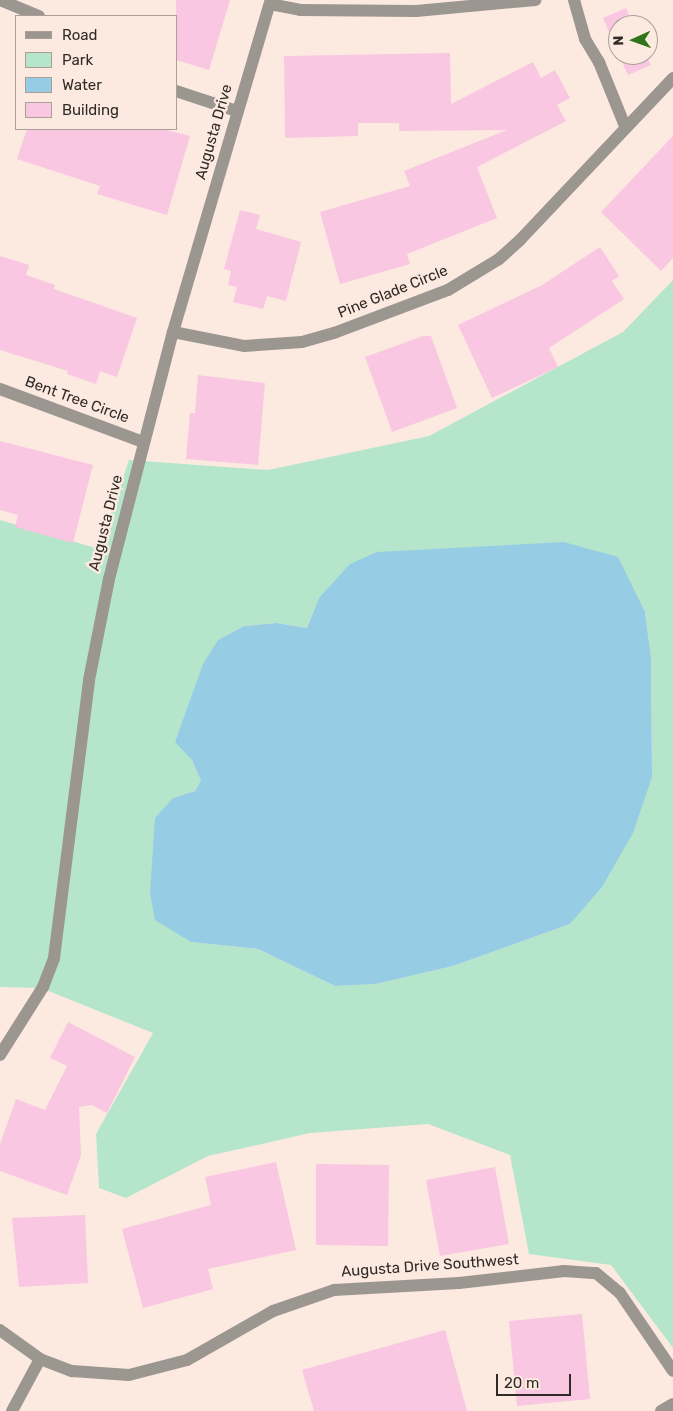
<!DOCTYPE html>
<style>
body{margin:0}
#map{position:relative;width:673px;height:1411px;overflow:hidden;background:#fceae1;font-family:Rubik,sans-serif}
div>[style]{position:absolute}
.green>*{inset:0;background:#b5e6cc}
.water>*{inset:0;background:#96cce4}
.building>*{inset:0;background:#f9c7e1}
.minor>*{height:12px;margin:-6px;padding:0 6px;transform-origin:6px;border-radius:6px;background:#9c9691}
span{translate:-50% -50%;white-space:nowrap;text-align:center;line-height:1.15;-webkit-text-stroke:5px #fceae1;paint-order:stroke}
.street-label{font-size:15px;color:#312b27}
.legend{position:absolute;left:15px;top:15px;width:162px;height:115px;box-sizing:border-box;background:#fceae1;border:1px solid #ab9e97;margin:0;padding:6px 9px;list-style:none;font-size:15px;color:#312b27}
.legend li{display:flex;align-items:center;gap:10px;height:25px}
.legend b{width:25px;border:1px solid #ab9e97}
.north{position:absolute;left:608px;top:15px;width:50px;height:50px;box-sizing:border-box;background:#fceae1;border:1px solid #ab9e97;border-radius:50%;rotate:268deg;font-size:14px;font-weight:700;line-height:20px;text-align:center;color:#312b27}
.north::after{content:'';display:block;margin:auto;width:18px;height:22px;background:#2e7619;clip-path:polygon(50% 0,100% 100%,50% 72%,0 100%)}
.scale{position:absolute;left:496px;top:1374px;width:75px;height:22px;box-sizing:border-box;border:2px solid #312b27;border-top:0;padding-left:6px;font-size:15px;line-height:18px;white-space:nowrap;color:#312b27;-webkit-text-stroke:4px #fceae1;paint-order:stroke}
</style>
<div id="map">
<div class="green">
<i style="clip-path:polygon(evenodd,673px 280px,673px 1348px,611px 1265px,529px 1254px,510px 1155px,428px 1124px,310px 1133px,208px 1156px,126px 1198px,99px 1188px,96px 1134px,153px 1033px,41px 988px,0 987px,0 520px,99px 549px,129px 460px,268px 470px,429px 436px,623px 332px,673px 280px,319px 598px,645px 612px,651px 658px,652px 776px,570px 924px,453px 966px,376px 984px,335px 986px,258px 949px,191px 942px,173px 798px,195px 791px,201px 781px,192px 760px,218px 640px,244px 626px,276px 623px,307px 628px,319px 598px)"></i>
</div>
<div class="water">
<i style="clip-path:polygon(564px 542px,618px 557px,645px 612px,651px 658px,652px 777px,633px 833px,602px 887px,570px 924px,453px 966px,376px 984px,335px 986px,258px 949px,191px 942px,155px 920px,150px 893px,155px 818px,173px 798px,195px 791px,201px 781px,192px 760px,175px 742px,203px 664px,218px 640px,244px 626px,276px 623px,307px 628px,319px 598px,350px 564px,377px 552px)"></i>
</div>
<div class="building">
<i style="clip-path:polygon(176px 0,230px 0,209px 70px,176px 60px)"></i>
<i style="clip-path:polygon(626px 8px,633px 25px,618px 25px,618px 53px,603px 18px)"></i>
<i style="clip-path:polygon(450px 53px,451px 104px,533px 62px,541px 78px,555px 70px,570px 98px,557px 105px,566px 121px,477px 167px,497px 218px,407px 254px,410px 264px,340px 284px,320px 212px,410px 186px,404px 171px,507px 130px,399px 131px,399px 123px,358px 123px,358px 136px,285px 138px,284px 56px)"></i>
<i style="clip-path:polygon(619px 55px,646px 55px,651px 65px,628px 75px)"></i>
<i style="clip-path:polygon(27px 129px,163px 129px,190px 136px,167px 215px,97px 194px,100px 186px,17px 159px)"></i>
<i style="clip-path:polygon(673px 136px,673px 258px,661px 271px,601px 212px)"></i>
<i style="clip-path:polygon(240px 210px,260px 215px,256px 229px,301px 242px,286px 301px,267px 296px,263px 309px,233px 302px,237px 287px,228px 285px,231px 271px,224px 269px)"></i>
<i style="clip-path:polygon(600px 247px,619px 276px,612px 281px,624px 299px,549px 348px,558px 367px,492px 398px,458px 325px,542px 285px)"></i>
<i style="clip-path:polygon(0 256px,29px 265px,26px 275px,55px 285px,54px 289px,137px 318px,117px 377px,100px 371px,96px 384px,67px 374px,68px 371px,0 350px)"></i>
<i style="clip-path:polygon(423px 336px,431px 336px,457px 408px,392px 432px,365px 357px)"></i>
<i style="clip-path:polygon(198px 375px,265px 383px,258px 465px,186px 459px,190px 413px,195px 413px)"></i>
<i style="clip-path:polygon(0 441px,93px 465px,73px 543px,15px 527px,18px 515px,0 510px)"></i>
<i style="clip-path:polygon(68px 1022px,135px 1057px,107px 1113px,92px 1105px,79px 1107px,81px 1155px,67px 1195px,0 1171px,0 1144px,16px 1099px,45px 1110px,67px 1066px,50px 1058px)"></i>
<i style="clip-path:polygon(276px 1162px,296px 1250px,208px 1269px,213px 1289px,143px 1308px,122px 1229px,211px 1205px,205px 1177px)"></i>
<i style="clip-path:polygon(316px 1164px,389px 1165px,388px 1246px,316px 1245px)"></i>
<i style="clip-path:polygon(495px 1167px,509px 1244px,440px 1256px,426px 1180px)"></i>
<i style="clip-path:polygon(85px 1215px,88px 1283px,19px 1287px,12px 1218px)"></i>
<i style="clip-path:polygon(582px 1314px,590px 1399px,517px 1406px,509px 1321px)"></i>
<i style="clip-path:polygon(445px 1330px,467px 1411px,314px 1411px,302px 1370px)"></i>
</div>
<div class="minor">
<i style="left:0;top:0;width:42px;rotate:22.3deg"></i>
<i style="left:574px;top:0;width:41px;rotate:74.2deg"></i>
<i style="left:585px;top:39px;width:27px;rotate:59deg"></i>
<i style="left:599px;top:62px;width:69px;rotate:67.9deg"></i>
<i style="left:270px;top:4px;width:31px;rotate:11deg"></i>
<i style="left:300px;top:10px;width:116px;rotate:0.5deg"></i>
<i style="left:416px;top:11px;width:120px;rotate:-5.3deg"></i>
<i style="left:176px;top:91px;width:64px;rotate:18.2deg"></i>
<i style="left:173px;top:332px;width:72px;rotate:11.2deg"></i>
<i style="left:244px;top:346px;width:58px;rotate:-3.9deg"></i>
<i style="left:302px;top:342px;width:33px;rotate:-16deg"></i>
<i style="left:334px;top:333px;width:122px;rotate:-20.7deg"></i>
<i style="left:448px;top:290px;width:60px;rotate:-31.3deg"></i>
<i style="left:499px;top:259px;width:28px;rotate:-42deg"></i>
<i style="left:520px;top:240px;width:223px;rotate:-46.6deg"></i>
<i style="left:0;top:389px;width:153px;rotate:20.3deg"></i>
<i style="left:0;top:1055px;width:80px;rotate:-57.7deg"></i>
<i style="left:43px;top:987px;width:31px;rotate:-69deg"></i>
<i style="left:54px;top:958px;width:280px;rotate:-82.8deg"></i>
<i style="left:89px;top:680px;width:103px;rotate:-78.8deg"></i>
<i style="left:109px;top:579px;width:255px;rotate:-75.5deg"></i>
<i style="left:173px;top:332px;width:346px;rotate:-73.6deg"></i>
<i style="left:0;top:1330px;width:49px;rotate:35.9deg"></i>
<i style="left:40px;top:1359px;width:34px;rotate:21deg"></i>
<i style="left:72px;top:1371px;width:57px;rotate:4deg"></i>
<i style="left:129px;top:1375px;width:60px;rotate:-14.5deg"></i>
<i style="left:187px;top:1360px;width:99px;rotate:-29.7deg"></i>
<i style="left:273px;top:1311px;width:65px;rotate:-19deg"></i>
<i style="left:334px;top:1290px;width:125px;rotate:-3.2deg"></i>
<i style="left:459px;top:1283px;width:106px;rotate:-6.5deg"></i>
<i style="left:564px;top:1271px;width:32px;rotate:4deg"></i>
<i style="left:596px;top:1273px;width:31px;rotate:40deg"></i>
<i style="left:620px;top:1293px;width:94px;rotate:55.8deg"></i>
<i style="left:12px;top:1411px;width:59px;rotate:-61.7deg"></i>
<i style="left:661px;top:1411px;width:14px;rotate:-30deg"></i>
</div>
<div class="street-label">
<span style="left:214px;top:132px;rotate:-74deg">Augusta Drive</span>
<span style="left:393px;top:292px;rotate:-22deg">Pine Glade Circle</span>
<span style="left:77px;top:400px;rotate:20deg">Bent Tree Circle</span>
<span style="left:106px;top:523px;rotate:-76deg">Augusta Drive</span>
<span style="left:430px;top:1266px;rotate:-4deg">Augusta Drive Southwest</span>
</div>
<ul class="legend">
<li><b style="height:6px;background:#9c9691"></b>Road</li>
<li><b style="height:14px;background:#b5e6cc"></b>Park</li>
<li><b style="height:14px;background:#96cce4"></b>Water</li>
<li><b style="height:14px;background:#f9c7e1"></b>Building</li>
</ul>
<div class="north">N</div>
<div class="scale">20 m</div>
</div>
